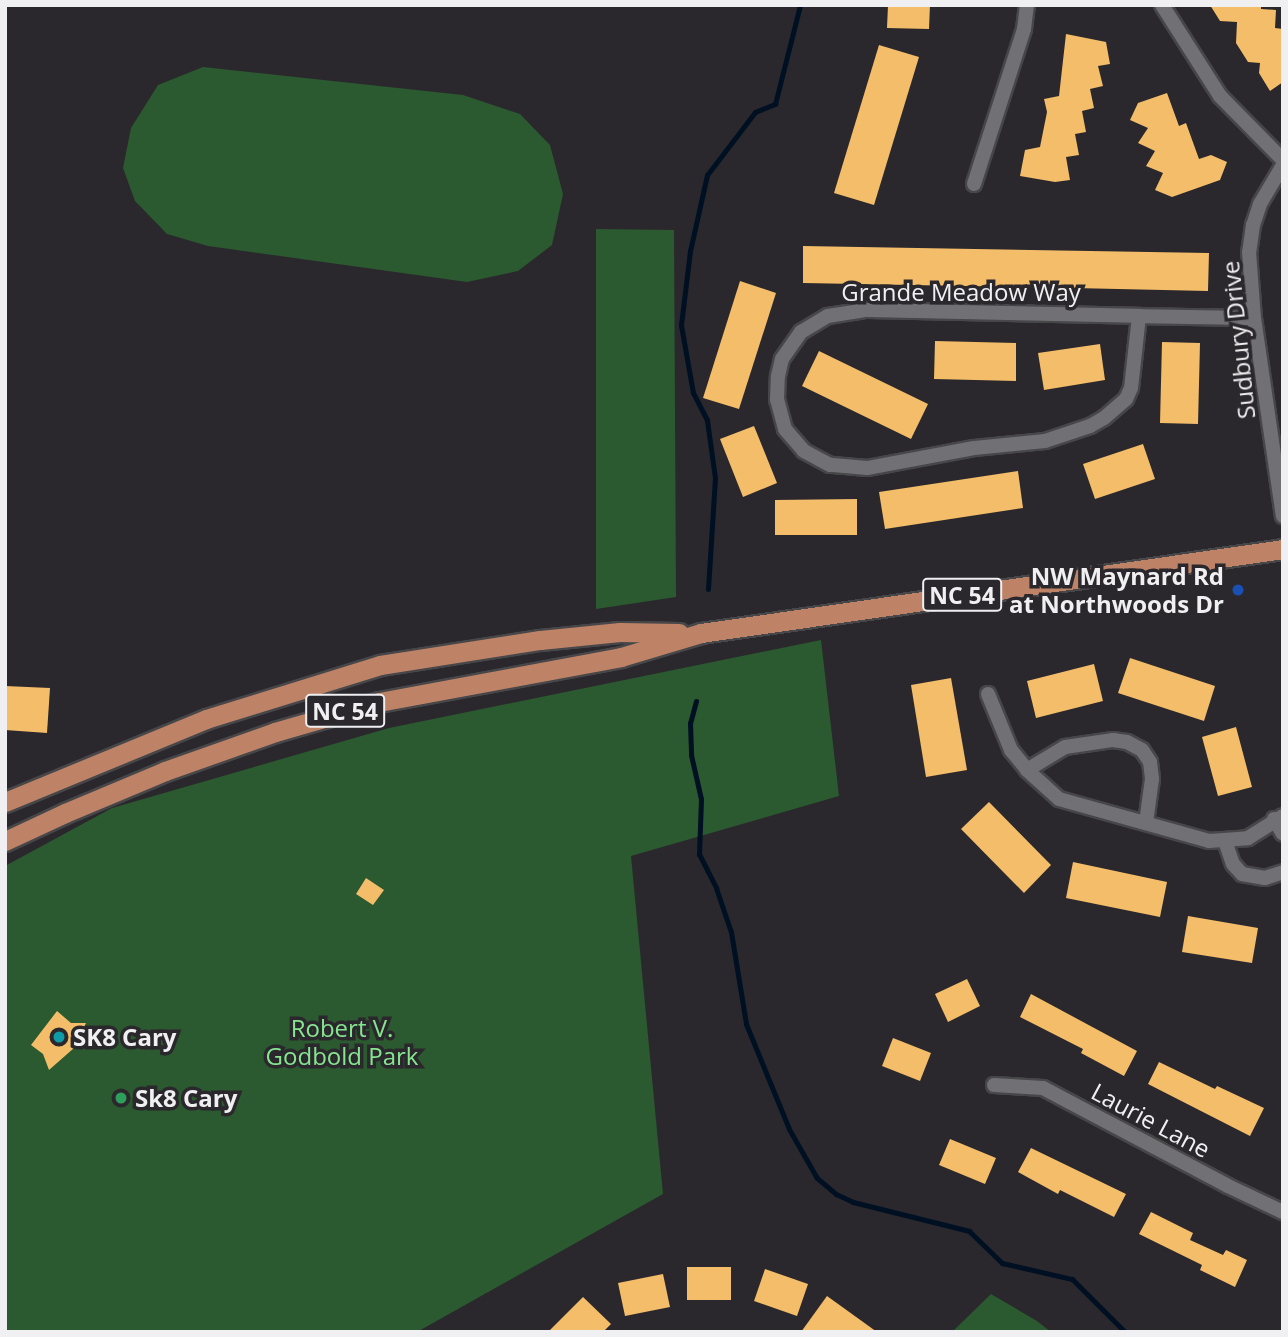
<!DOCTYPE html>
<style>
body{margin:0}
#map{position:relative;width:1288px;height:1337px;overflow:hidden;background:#2a282c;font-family:"Open Sans",sans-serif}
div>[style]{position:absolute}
.green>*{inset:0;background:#2b5930}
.stream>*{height:5px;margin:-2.5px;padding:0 2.5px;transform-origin:2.5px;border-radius:2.5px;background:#001023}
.building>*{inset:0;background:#f3bd69}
.roads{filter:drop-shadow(2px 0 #474649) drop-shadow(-2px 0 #474649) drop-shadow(0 2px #474649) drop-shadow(0 -2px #474649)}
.minor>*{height:14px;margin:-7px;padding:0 7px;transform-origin:7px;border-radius:7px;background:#717074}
.primary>*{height:19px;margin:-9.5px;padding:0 9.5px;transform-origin:9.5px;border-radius:9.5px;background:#be8367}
.dots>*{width:19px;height:19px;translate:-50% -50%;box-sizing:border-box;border:4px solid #2a282c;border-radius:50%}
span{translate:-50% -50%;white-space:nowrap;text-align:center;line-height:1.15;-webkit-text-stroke:7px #2a282c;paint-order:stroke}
.shield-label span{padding:2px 5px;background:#2a282c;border:2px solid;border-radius:5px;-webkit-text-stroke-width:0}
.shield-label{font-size:23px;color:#f0eff1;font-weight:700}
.street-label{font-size:24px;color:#f0eff1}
.poi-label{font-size:24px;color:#f0eff1;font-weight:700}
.right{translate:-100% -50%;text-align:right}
.left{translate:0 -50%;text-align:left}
.park-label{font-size:24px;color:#86e690}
.frame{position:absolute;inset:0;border:7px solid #f0eff1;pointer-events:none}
</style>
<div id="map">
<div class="green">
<i style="clip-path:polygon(203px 67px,463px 95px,520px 114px,550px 145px,563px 194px,552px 245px,518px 271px,467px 282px,208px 246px,167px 234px,135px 201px,123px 168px,131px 128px,158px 85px)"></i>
<i style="clip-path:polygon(596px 229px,674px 230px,676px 597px,596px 609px)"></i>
<i style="clip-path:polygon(821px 640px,839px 796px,631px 856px,663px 1194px,417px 1332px,5px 1332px,5px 866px,112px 808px,389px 728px)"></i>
<i style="clip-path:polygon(991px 1294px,1037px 1321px,1051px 1332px,952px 1332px)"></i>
</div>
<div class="stream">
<i style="left:708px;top:589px;width:111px;rotate:-86.4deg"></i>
<i style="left:715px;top:478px;width:59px;rotate:-97.9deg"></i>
<i style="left:707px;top:420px;width:30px;rotate:-117deg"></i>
<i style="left:693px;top:393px;width:69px;rotate:-100deg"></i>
<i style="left:681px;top:325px;width:75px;rotate:-83.1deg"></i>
<i style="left:690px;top:251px;width:78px;rotate:-77.4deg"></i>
<i style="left:707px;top:175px;width:79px;rotate:-52.7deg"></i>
<i style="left:755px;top:112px;width:22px;rotate:-22deg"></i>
<i style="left:775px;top:104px;width:102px;rotate:-75.8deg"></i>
<i style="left:696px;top:701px;width:23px;rotate:105deg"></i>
<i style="left:690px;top:723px;width:32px;rotate:88deg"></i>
<i style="left:691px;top:755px;width:45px;rotate:77.2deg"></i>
<i style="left:701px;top:799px;width:55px;rotate:92.1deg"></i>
<i style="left:699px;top:854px;width:38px;rotate:63deg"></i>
<i style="left:716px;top:888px;width:46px;rotate:71.2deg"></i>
<i style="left:731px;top:932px;width:93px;rotate:80.7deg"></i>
<i style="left:746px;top:1024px;width:113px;rotate:67.7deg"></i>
<i style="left:789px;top:1129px;width:56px;rotate:60.3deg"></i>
<i style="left:817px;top:1178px;width:25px;rotate:40deg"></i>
<i style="left:836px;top:1194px;width:19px;rotate:25deg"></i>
<i style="left:853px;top:1202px;width:120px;rotate:14deg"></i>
<i style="left:969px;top:1231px;width:46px;rotate:44.1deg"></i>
<i style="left:1002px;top:1263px;width:72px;rotate:12.9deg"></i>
<i style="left:1072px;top:1279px;width:75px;rotate:45deg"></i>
</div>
<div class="building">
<i style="clip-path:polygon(888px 5px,930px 5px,929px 29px,887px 28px)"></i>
<i style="clip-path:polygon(1210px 5px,1261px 5px,1261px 9px,1276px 10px,1275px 28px,1283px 29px,1283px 82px,1270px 91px,1259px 73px,1260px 63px,1248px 62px,1236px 43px,1237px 22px,1220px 21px)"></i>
<i style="clip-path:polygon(1066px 34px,1106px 42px,1110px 64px,1098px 66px,1103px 86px,1090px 89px,1094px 108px,1082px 111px,1086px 132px,1075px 134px,1079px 155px,1066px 157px,1070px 180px,1055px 182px,1020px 176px,1025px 150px,1040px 147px,1047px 112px,1044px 99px,1059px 96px)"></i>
<i style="clip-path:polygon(879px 45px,919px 57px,874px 205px,834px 193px)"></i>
<i style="clip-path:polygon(1167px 93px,1179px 126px,1186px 123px,1199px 159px,1211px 155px,1227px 162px,1220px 180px,1172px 197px,1155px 190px,1163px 173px,1146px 166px,1155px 151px,1138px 143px,1148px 128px,1130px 120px,1138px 103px)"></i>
<i style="clip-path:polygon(803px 246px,1209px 253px,1208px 291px,1028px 287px,1027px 284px,1018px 287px,803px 283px)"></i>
<i style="clip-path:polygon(740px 281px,776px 293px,739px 409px,703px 398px)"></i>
<i style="clip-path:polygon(935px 341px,1016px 343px,1016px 381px,934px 379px)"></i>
<i style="clip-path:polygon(1162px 342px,1200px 343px,1198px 424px,1160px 423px)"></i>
<i style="clip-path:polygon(1100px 344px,1105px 380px,1044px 390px,1038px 353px)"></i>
<i style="clip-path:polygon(819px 351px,928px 404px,911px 439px,802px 386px)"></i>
<i style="clip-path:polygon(754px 426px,777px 483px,743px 497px,720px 439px)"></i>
<i style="clip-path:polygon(1143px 444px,1155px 479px,1095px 499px,1083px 464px)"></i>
<i style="clip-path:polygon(1018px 471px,1023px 508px,885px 529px,879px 492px)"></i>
<i style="clip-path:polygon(857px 499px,857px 535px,775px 535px,775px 500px)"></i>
<i style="clip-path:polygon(1130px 658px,1215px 686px,1204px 721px,1118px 693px)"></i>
<i style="clip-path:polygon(1094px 664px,1103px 701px,1036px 718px,1027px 681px)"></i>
<i style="clip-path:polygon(951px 678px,967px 770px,926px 777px,911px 685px)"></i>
<i style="clip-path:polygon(5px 686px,50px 688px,47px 733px,5px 730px)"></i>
<i style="clip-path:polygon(1236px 727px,1252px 787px,1218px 796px,1202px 737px)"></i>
<i style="clip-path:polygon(989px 802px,1051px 865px,1024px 893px,961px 829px)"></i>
<i style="clip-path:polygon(1073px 862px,1167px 882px,1160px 917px,1066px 898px)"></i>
<i style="clip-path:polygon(366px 878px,384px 890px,373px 905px,356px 894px)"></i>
<i style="clip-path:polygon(1188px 916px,1258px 928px,1252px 963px,1182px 952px)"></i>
<i style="clip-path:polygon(967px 979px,980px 1006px,948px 1022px,935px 994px)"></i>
<i style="clip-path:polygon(1031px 994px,1137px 1051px,1124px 1076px,1081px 1053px,1083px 1049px,1020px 1017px)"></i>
<i style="clip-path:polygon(57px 1011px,71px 1023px,86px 1023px,74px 1048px,49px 1070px,43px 1054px,31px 1045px)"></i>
<i style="clip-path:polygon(893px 1038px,931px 1053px,920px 1081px,882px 1066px)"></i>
<i style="clip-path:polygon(1159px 1062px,1215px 1089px,1217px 1086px,1264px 1108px,1250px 1136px,1148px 1084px)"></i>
<i style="clip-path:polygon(950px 1139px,996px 1158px,985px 1184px,939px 1165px)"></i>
<i style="clip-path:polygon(1031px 1148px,1126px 1194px,1114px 1217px,1060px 1190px,1058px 1194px,1018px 1172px)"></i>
<i style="clip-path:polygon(1151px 1212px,1193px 1233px,1190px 1240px,1223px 1255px,1226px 1250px,1247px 1260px,1235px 1287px,1200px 1270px,1202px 1265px,1139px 1234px)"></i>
<i style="clip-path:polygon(687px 1267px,731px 1267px,731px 1300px,687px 1300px)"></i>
<i style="clip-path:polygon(765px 1269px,808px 1284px,797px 1316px,754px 1301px)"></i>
<i style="clip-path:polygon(663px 1274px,670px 1307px,625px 1316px,618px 1283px)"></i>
<i style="clip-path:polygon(827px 1296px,877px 1332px,801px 1332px)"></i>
<i style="clip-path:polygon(583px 1297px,611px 1324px,603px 1332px,548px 1332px)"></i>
</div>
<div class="roads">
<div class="minor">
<i style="left:1162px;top:5px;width:108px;rotate:57.5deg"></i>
<i style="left:1220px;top:96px;width:90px;rotate:45.5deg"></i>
<i style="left:1283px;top:165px;width:45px;rotate:120.5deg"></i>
<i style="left:1260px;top:204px;width:22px;rotate:108deg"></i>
<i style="left:1253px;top:225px;width:27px;rotate:98deg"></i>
<i style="left:1249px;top:252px;width:66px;rotate:85.7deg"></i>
<i style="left:1254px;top:318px;width:200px;rotate:81.7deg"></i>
<i style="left:974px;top:184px;width:163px;rotate:-72.1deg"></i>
<i style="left:1024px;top:29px;width:24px;rotate:-83deg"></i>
<i style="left:864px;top:310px;width:275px;rotate:1.2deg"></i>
<i style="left:1139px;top:316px;width:72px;rotate:96.3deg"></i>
<i style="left:1131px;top:388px;width:12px;rotate:114deg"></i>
<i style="left:1126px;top:399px;width:29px;rotate:139deg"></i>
<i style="left:1104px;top:418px;width:16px;rotate:150deg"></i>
<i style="left:1090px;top:426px;width:47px;rotate:161.6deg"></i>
<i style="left:1045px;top:441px;width:71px;rotate:174.4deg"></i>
<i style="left:974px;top:448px;width:109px;rotate:169.4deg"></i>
<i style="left:867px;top:468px;width:37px;rotate:-175deg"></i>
<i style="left:830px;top:465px;width:30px;rotate:-152deg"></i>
<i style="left:804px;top:451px;width:29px;rotate:-131deg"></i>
<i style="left:785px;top:429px;width:30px;rotate:-105deg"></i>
<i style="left:777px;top:400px;width:24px;rotate:-88deg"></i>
<i style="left:778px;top:376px;width:17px;rotate:-77deg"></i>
<i style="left:782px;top:359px;width:33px;rotate:-55deg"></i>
<i style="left:801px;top:332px;width:31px;rotate:-31deg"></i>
<i style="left:828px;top:316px;width:36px;rotate:-9deg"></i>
<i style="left:1139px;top:316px;width:115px;rotate:1deg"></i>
<i style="left:988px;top:694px;width:61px;rotate:67.7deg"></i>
<i style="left:1011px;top:750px;width:26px;rotate:51deg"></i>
<i style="left:1027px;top:770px;width:43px;rotate:42.2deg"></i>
<i style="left:1059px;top:799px;width:156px;rotate:15.6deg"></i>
<i style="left:1209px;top:841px;width:39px;rotate:-4deg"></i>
<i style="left:1248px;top:838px;width:41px;rotate:-32.2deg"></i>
<i style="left:1027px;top:770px;width:44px;rotate:-31.2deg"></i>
<i style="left:1065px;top:747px;width:49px;rotate:-8.3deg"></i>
<i style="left:1113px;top:740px;width:14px;rotate:8deg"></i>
<i style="left:1127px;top:742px;width:17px;rotate:28deg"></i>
<i style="left:1142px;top:750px;width:14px;rotate:56deg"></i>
<i style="left:1150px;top:762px;width:17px;rotate:83deg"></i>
<i style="left:1152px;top:779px;width:44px;rotate:97.8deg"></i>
<i style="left:1274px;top:819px;width:17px;rotate:59deg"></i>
<i style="left:1225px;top:841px;width:24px;rotate:71deg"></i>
<i style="left:1233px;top:864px;width:13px;rotate:48deg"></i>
<i style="left:1242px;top:874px;width:23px;rotate:10deg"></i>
<i style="left:1265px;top:878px;width:19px;rotate:-18deg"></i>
<i style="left:994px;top:1085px;width:49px;rotate:3.5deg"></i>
<i style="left:1043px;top:1088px;width:209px;rotate:27.9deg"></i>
<i style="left:1228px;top:1186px;width:61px;rotate:25.3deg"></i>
</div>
<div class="primary">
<i style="left:5px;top:802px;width:217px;rotate:-22.4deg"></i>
<i style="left:206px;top:719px;width:182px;rotate:-17.2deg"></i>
<i style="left:380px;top:665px;width:162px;rotate:-8.9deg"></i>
<i style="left:540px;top:640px;width:80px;rotate:-5.7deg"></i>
<i style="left:620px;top:632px;width:59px;rotate:1deg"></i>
<i style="left:5px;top:841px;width:66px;rotate:-25deg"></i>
<i style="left:65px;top:813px;width:108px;rotate:-22.8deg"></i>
<i style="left:165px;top:771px;width:117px;rotate:-19.5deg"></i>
<i style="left:275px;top:732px;width:108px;rotate:-16.1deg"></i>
<i style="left:379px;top:702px;width:246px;rotate:-10.5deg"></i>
<i style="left:621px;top:657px;width:84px;rotate:-16.7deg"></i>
<i style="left:701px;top:633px;width:588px;rotate:-8.21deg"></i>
</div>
</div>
<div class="dots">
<i style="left:1238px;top:590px;background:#1a4fb4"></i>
<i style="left:59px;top:1037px;background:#0f9aa8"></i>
<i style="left:121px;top:1098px;background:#2e9e5b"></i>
</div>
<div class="shield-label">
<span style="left:962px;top:595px">NC 54</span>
<span style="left:345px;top:711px">NC 54</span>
</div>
<div class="street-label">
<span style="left:961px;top:292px">Grande Meadow Way</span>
<span style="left:1238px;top:340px;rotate:-96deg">Sudbury Drive</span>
<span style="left:1151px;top:1120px;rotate:28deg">Laurie Lane</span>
</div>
<div class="poi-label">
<span class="right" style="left:1224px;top:590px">NW Maynard Rd<br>at Northwoods Dr</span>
<span class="left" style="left:73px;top:1037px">SK8 Cary</span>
<span class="left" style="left:135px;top:1098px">Sk8 Cary</span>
</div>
<div class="park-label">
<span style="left:342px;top:1042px">Robert V.<br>Godbold Park</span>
</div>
<div class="frame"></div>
</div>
